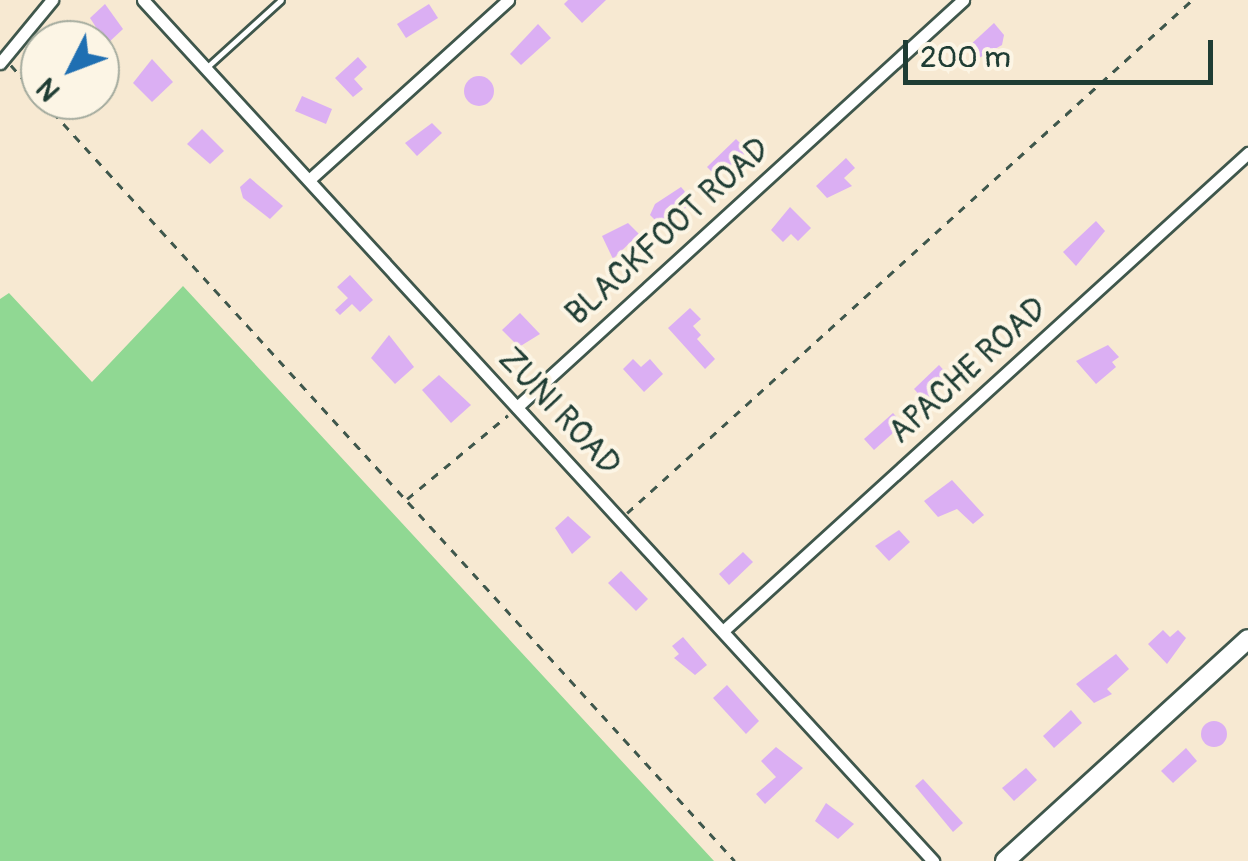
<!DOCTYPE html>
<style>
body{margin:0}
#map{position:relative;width:1248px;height:861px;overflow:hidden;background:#f7e9d2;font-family:Pangolin,sans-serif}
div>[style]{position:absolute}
.green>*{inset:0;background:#90d893}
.building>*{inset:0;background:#dbaff3}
.round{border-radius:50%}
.path>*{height:2.5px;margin-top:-1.25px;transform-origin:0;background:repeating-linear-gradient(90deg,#3f574c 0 8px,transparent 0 16px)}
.roads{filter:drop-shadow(2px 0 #3f574c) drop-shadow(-2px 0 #3f574c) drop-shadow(0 2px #3f574c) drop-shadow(0 -2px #3f574c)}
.lane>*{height:5px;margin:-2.5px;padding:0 2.5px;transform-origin:2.5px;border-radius:2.5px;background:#fff}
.street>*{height:11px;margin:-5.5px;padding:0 5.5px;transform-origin:5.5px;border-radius:5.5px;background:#fff}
.primary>*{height:18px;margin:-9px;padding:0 9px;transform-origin:9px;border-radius:9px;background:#fff}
span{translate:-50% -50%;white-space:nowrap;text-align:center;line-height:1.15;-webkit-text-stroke:8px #fcf5e5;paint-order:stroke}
.street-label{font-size:32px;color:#1f3d34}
.north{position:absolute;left:20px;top:20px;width:100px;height:100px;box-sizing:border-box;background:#fcf5e5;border:2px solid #a4ab9e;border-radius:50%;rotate:228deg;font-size:28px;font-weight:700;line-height:40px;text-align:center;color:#1f3d34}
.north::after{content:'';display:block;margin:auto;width:35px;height:45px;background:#1f6fb2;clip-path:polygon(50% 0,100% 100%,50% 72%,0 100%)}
.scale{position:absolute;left:903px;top:40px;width:310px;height:45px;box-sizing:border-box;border:5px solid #1f3d34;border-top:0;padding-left:12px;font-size:30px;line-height:35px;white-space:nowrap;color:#1f3d34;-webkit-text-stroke:8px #fcf5e5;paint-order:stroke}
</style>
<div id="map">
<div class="green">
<i style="clip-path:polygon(183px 286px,714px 861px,0 861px,0 299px,9px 293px,92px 382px)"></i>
</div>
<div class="building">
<i style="clip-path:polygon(568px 0,606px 0,582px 23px,564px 4px)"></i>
<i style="clip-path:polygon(105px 4px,123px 29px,107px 44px,90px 18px)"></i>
<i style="clip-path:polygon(429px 4px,438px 18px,406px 38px,397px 24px)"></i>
<i style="clip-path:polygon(994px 23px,1004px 35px,1002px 45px,979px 58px,969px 46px)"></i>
<i style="clip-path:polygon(538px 24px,551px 38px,521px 65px,510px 54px)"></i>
<i style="clip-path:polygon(358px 57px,367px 67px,354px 79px,363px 89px,353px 97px,335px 78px)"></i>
<i style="clip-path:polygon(152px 59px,173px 82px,152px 102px,133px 83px)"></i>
<i class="round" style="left:464px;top:76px;width:30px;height:30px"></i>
<i style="clip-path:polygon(302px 96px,332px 109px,326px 124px,295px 111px)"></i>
<i style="clip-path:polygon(432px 123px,442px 133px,417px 156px,405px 143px)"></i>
<i style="clip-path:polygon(202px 129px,224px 151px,210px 164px,187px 144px)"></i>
<i style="clip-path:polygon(736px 139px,748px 151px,717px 177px,707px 167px)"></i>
<i style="clip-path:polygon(846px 158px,855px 168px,844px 178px,852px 186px,827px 198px,816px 186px)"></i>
<i style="clip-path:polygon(250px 178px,283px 206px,270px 219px,243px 198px,240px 187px)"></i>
<i style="clip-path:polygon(681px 187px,694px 202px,661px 226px,650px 215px,655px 204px)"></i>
<i style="clip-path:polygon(790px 207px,811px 228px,798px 241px,791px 234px,783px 242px,771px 230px)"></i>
<i style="clip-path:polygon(1096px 221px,1105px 231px,1076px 266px,1063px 252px)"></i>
<i style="clip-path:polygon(628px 223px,639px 234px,613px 259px,602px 236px)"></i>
<i style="clip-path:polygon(350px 275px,373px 300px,360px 312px,352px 304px,340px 315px,335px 310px,348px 298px,337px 287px)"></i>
<i style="clip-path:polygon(690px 308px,701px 319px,693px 326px,701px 335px,697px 339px,715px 359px,705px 369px,668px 328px)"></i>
<i style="clip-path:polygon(520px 313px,540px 334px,519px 347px,502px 330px)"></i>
<i style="clip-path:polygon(389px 335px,414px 367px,395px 384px,371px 358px)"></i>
<i style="clip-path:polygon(1108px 345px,1119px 357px,1112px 362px,1116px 367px,1096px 384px,1076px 361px)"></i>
<i style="clip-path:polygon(633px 359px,641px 367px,650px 359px,663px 374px,644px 392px,623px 369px)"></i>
<i style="clip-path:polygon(939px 365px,951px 378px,926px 402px,914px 389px)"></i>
<i style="clip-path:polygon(439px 375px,471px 405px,451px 423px,422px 390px)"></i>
<i style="clip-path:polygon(893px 413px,903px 424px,874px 450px,864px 439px)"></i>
<i style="clip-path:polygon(952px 480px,984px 515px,973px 524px,957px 509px,938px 517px,924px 501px)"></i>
<i style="clip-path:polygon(568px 516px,591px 537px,572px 554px,555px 528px)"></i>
<i style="clip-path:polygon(899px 530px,910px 542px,889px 561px,875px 546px)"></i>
<i style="clip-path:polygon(743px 552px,753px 562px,729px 585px,719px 574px)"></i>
<i style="clip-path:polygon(621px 571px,648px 599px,636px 611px,608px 583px)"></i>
<i style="clip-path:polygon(1163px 630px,1170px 637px,1178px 630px,1186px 638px,1167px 664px,1148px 644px)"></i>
<i style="clip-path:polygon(683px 637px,707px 665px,695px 675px,674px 658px,679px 654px,672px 646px)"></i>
<i style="clip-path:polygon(1116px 654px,1129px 669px,1107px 689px,1112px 694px,1094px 703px,1076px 684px)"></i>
<i style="clip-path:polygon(727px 685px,759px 721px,746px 734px,713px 698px)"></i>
<i style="clip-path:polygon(1071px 710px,1082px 723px,1054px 748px,1043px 736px)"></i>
<i class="round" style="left:1201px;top:721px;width:26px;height:26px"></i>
<i style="clip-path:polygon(776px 747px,803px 768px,765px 804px,756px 794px,776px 777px,761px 761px)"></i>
<i style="clip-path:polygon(1186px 748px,1197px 761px,1173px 783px,1161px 771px)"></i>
<i style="clip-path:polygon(1026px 768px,1037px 780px,1014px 801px,1002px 788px)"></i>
<i style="clip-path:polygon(923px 779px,963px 823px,953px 832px,915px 786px)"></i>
<i style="clip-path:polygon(826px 803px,854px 824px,838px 839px,815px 821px)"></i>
</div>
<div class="path">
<i style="left:11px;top:65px;width:44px;rotate:48.7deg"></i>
<i style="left:42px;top:100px;width:1029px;rotate:47.68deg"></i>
<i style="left:407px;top:499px;width:131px;rotate:-39.7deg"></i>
<i style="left:627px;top:513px;width:763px;rotate:-42.24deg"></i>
</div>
<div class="roads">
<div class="lane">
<i style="left:206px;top:68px;width:101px;rotate:-42.2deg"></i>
</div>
<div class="street">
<i style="left:143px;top:0;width:1169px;rotate:47.46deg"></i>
<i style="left:0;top:63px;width:82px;rotate:-50.5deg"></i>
<i style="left:310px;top:179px;width:267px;rotate:-42.1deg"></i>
<i style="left:517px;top:407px;width:604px;rotate:-42.38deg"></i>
<i style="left:724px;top:630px;width:709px;rotate:-42.31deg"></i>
</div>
<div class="primary">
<i style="left:1005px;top:861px;width:329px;rotate:-42.4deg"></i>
</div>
</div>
<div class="street-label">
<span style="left:668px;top:232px;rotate:-42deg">BLACKFOOT ROAD</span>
<span style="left:968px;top:371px;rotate:-42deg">APACHE ROAD</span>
<span style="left:559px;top:412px;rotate:47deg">ZUNI ROAD</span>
</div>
<div class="north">N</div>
<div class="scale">200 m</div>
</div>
